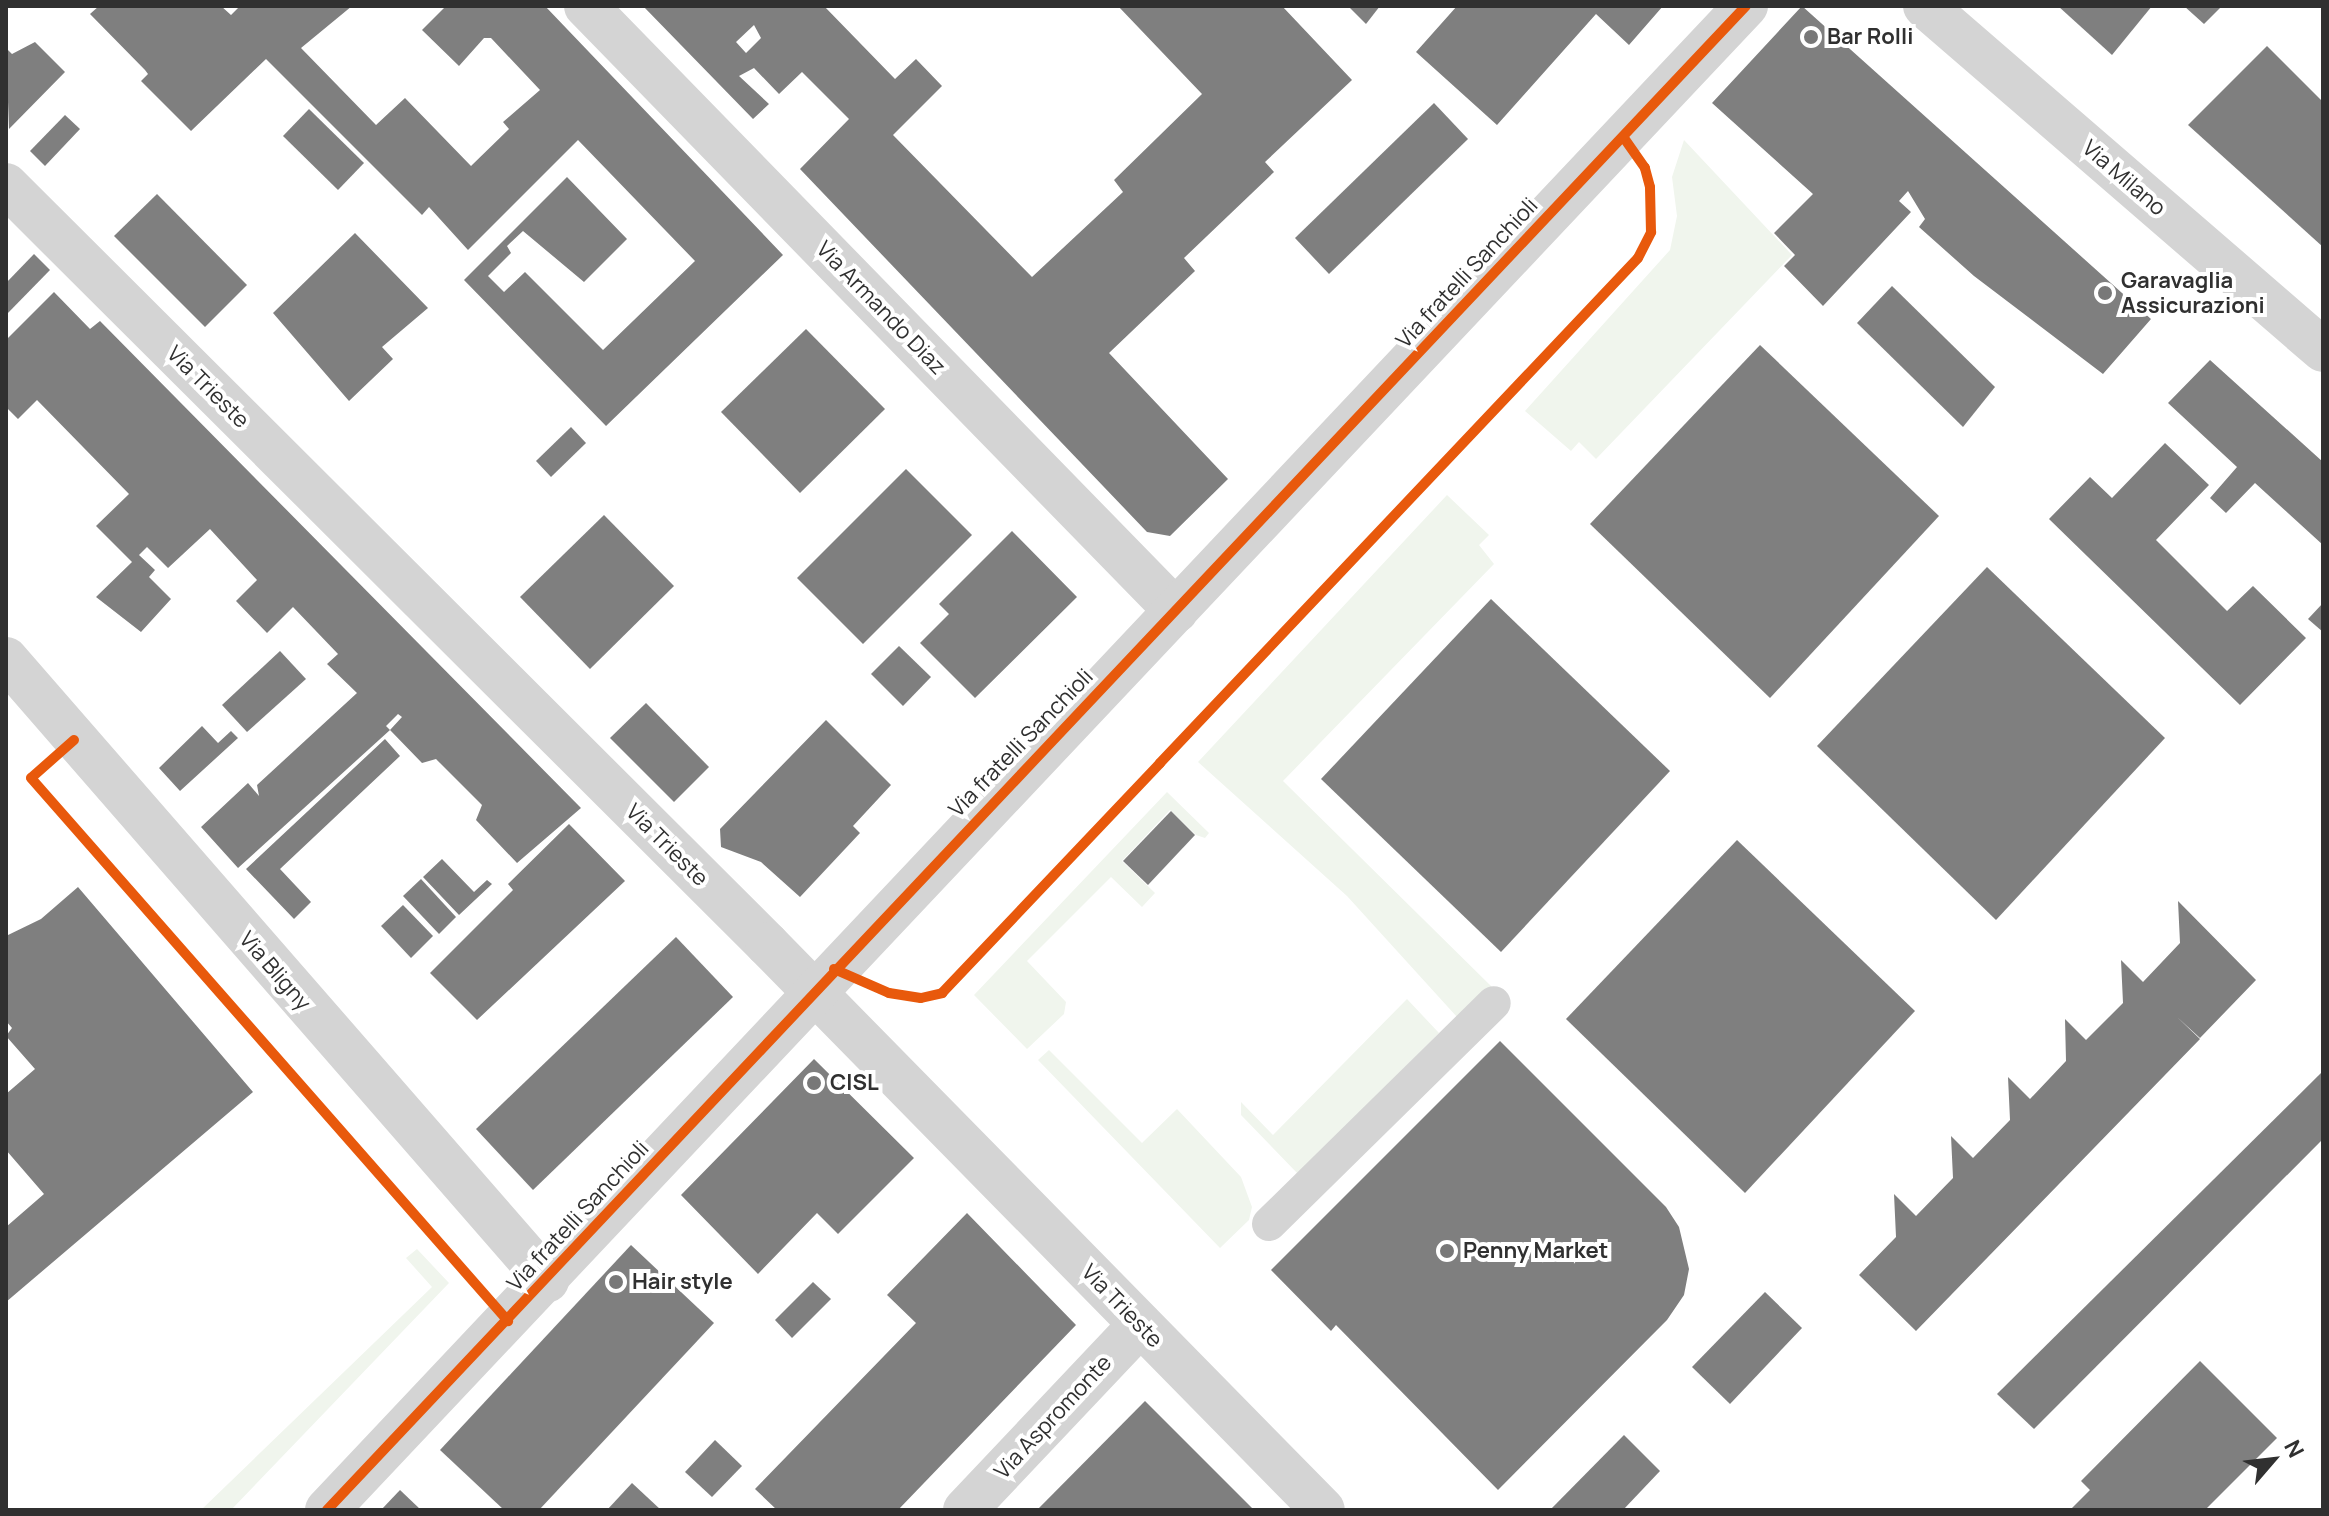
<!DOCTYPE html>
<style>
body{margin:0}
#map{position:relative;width:2329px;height:1516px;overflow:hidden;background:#fff;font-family:Manrope,sans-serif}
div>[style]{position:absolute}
.green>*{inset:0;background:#f0f5ed}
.building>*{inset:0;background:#7f7f7f}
.service>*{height:34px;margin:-17px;padding:0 17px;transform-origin:17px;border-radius:17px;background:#d4d4d4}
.minor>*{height:44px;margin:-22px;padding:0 22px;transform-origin:22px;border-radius:22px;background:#d4d4d4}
.cycleway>*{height:10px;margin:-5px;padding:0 5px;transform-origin:5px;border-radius:5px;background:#e8590c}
.dots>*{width:22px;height:22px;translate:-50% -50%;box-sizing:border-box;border:4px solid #fff;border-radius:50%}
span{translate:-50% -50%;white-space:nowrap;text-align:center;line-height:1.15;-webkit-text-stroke:8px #fff;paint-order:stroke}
.poi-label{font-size:22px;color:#303030;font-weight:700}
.left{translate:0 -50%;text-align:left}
.street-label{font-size:22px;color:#303030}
.frame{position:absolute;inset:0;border:8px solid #303030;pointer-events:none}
.north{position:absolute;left:2233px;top:1420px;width:80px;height:80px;-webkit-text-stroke:6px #fff;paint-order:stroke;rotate:62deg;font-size:22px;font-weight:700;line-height:32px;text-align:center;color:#303030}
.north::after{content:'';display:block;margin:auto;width:28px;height:36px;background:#303030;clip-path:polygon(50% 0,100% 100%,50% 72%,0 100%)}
</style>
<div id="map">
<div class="green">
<i style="clip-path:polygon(1684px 140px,1792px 255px,1596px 459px,1579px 442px,1571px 451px,1525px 411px,1670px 250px,1677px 216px,1672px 177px)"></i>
<i style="clip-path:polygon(1447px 495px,1489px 535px,1479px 545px,1494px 564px,1283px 781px,1492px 987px,1457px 1017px,1347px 896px,1198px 762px)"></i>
<i style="clip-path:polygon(1167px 792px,1209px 833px,1205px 838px,1196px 835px,1170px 810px,1122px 861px,1155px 893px,1142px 907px,1111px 877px,1027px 961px,1066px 1002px,1064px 1014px,1027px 1049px,974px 995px)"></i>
<i style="clip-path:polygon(1407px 999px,1439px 1033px,1298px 1174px,1241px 1115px,1241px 1102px,1273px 1135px)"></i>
<i style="clip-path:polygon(1049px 1050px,1142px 1143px,1177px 1109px,1241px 1177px,1252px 1207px,1249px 1220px,1220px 1248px,1038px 1060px)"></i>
<i style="clip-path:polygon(417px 1249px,449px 1283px,231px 1510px,201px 1510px,432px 1287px,406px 1258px)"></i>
</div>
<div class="building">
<i style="clip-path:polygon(99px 6px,221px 6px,231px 15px,240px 6px,352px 6px,301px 48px,376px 125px,405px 98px,471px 166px,509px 129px,503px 122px,540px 90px,491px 38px,484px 38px,459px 66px,422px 30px,446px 6px,545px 6px,783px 255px,606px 426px,464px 280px,567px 177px,627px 239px,584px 282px,523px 231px,507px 246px,511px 253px,488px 276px,504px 292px,525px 272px,603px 350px,695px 261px,578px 140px,468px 250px,429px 207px,422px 215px,266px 59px,191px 131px,141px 81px,148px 74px,145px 70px,90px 14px)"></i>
<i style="clip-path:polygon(evenodd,643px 6px,824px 6px,895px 79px,916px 59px,942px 86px,893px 135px,1032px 277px,1123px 192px,1114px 180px,1202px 94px,1118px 6px,1282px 6px,1352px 80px,1265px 162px,1274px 172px,1184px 258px,1195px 271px,1109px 353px,1228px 479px,1170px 536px,1147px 532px,800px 169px,849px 119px,802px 72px,779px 94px,754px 68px,739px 76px,769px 104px,753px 119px,643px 6px,754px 25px,761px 38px,746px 53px,736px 42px,754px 25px)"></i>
<i style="clip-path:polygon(1348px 6px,1380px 6px,1366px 24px)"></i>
<i style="clip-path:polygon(1457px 6px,1663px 6px,1629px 45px,1596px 14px,1497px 125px,1416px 52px)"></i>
<i style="clip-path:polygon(1802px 6px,2151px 319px,2103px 374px,1974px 276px,1919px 227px,1925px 219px,1908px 191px,1899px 201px,1911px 212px,1823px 306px,1784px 266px,1795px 255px,1774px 233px,1813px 194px,1712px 103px)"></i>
<i style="clip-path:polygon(2058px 6px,2152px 6px,2112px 55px)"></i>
<i style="clip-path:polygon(2184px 6px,2222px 6px,2204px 24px)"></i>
<i style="clip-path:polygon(35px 42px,65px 72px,9px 129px,6px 48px,12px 54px)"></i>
<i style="clip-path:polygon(2267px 46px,2323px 102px,2323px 247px,2188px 125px)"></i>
<i style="clip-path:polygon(1434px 103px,1468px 139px,1329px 274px,1295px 238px)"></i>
<i style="clip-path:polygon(309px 109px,364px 163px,338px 190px,283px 136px)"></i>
<i style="clip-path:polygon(65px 115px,80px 129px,45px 166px,30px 151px)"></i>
<i style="clip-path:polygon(157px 194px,247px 285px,205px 327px,114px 236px)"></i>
<i style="clip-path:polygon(355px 233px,428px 308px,382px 347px,393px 359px,349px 401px,273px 313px)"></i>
<i style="clip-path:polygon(34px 254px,50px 270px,6px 315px,6px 283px)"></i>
<i style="clip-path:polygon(1892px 286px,1995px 387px,1963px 427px,1857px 323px)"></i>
<i style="clip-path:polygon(54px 292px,90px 329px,100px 321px,581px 808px,517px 863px,476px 820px,482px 805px,436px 759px,422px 763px,390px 730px,402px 717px,398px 714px,386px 726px,390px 730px,238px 868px,201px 827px,248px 783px,259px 796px,257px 785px,357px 693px,327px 664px,338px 654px,293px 607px,267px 633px,236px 601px,257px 580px,210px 529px,168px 568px,147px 547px,139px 555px,155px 570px,149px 577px,171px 599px,141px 632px,96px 597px,132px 562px,96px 526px,129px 494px,37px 400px,18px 419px,6px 407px,6px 340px)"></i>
<i style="clip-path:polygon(806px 329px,885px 409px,800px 493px,721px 412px)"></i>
<i style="clip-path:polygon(1760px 345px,1939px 516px,1770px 698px,1590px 524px)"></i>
<i style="clip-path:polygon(2210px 360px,2323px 462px,2323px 545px,2255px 483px,2226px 513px,2210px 498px,2237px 467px,2168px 403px)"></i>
<i style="clip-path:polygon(571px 427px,586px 443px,551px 477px,536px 461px)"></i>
<i style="clip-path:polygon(2165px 443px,2209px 485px,2156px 540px,2227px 611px,2253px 586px,2306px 638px,2240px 705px,2049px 519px,2090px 477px,2112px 498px)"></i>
<i style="clip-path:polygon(906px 469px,972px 535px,863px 644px,797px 578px)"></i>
<i style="clip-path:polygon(604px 515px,674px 586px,590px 669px,520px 597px)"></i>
<i style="clip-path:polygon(1012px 531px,1077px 597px,975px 698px,920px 643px,949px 614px,939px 604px)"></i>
<i style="clip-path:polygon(1987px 567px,2165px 738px,1996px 920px,1817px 746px)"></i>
<i style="clip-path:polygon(1491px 599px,1670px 771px,1501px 952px,1321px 779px)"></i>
<i style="clip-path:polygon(2323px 603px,2323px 632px,2308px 619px)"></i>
<i style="clip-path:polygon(899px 646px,931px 677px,903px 706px,871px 674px)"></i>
<i style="clip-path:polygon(280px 651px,306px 679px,247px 732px,222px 705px)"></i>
<i style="clip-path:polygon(646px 703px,709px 767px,674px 802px,610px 738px)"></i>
<i style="clip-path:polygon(826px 720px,891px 785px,853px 826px,860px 833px,800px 897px,761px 862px,721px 847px,720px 829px)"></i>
<i style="clip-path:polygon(202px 726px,218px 743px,231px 731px,238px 738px,180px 791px,159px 768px)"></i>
<i style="clip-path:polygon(385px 739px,400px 756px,280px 869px,311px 902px,294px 919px,246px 869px)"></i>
<i style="clip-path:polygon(1171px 811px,1195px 835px,1148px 885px,1123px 861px)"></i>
<i style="clip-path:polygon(569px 824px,625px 881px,477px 1020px,430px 973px,513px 890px,508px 884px)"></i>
<i style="clip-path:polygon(1737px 840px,1915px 1011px,1745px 1193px,1566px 1019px)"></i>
<i style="clip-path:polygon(442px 859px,474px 892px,487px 880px,492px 884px,459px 915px,423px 877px)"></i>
<i style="clip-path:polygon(421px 879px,456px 917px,439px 934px,403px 896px)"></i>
<i style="clip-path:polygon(78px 887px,253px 1092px,6px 1302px,6px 1227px,44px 1194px,6px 1150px,6px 1094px,35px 1069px,6px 1036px,12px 1028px,6px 1021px,6px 936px,41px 919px)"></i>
<i style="clip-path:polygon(2178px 901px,2256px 980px,2200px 1038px,2177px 1017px,2200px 1039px,1916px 1331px,1859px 1275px,1896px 1237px,1894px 1194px,1916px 1216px,1953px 1178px,1951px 1136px,1973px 1158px,2010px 1120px,2008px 1077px,2030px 1099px,2066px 1061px,2065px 1019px,2086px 1040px,2123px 1003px,2121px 960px,2143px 982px,2180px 943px)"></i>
<i style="clip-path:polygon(403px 905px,433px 936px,411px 958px,381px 926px)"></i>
<i style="clip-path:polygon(676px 937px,733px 997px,533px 1190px,476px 1129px)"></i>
<i style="clip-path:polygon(1500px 1041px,1666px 1207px,1679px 1227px,1689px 1269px,1684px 1295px,1667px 1320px,1498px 1490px,1336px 1325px,1331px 1331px,1271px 1270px)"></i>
<i style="clip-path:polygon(814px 1059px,914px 1158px,838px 1234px,817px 1213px,758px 1274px,681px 1195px)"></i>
<i style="clip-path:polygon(2323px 1071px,2323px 1139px,2034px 1429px,1997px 1394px)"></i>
<i style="clip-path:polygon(967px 1213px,1076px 1325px,898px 1510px,777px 1510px,755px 1489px,916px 1323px,887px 1295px)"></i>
<i style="clip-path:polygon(631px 1245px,714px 1323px,539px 1510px,504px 1510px,440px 1450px)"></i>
<i style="clip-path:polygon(813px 1282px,831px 1299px,792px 1338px,775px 1320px)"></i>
<i style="clip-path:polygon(1765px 1292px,1802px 1328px,1730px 1404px,1692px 1367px)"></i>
<i style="clip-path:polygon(2200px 1361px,2277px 1438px,2205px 1510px,2070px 1510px,2090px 1490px,2081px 1481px)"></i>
<i style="clip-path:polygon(1145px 1401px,1254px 1510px,1037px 1510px)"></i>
<i style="clip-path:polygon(1624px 1435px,1660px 1471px,1623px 1510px,1550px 1510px)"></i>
<i style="clip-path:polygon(715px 1440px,742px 1466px,712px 1497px,685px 1472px)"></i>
<i style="clip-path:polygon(632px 1483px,661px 1510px,607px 1510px)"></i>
<i style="clip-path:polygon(400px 1490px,421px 1510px,381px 1510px)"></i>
</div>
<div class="service">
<i style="left:1269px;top:1224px;width:315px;rotate:-44.5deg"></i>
</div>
<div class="minor">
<i style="left:586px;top:6px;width:845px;rotate:45.72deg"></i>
<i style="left:1925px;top:6px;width:526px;rotate:40.84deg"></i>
<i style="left:6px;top:185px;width:1075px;rotate:44.92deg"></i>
<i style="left:767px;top:944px;width:793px;rotate:45.51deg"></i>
<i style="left:6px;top:659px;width:824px;rotate:48.94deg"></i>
<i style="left:327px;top:1510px;width:2068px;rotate:-46.67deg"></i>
<i style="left:965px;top:1510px;width:255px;rotate:-46.6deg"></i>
</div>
<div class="cycleway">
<i style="left:74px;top:740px;width:57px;rotate:138.5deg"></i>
<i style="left:31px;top:778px;width:723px;rotate:48.7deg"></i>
<i style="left:834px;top:969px;width:60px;rotate:23.6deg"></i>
<i style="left:889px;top:993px;width:32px;rotate:9deg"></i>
<i style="left:921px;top:998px;width:22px;rotate:-13deg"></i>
<i style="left:942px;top:993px;width:317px;rotate:-46.5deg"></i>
<i style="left:1160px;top:763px;width:695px;rotate:-46.57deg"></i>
<i style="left:1638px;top:258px;width:29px;rotate:-63deg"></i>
<i style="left:1651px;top:232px;width:45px;rotate:-91.3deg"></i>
<i style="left:1650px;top:187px;width:20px;rotate:-105deg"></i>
<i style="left:1645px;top:168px;width:38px;rotate:-125deg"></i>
<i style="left:327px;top:1510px;width:2068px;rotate:-46.67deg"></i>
</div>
<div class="dots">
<i style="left:1811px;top:37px;background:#787878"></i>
<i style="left:2105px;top:293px;background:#787878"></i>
<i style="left:814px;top:1083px;background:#787878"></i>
<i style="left:1447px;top:1251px;background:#787878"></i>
<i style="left:616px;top:1282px;background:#787878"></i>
</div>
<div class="poi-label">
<span class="left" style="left:1827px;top:37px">Bar Rolli</span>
<span class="left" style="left:2121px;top:293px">Garavaglia<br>Assicurazioni</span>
<span class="left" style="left:830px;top:1083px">CISL</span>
<span class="left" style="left:1463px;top:1251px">Penny Market</span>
<span class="left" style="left:632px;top:1282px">Hair style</span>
</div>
<div class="street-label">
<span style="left:2124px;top:178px;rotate:41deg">Via Milano</span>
<span style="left:1467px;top:273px;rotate:-47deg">Via fratelli Sanchioli</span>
<span style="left:881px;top:308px;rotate:46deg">Via Armando Diaz</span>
<span style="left:208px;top:387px;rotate:45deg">Via Trieste</span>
<span style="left:1021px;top:743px;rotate:-46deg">Via fratelli Sanchioli</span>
<span style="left:667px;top:845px;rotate:45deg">Via Trieste</span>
<span style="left:275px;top:971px;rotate:49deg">Via Bligny</span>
<span style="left:578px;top:1216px;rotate:-47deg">Via fratelli Sanchioli</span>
<span style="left:1122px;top:1306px;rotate:46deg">Via Trieste</span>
<span style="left:1053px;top:1417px;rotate:-47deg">Via Aspromonte</span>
</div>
<div class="frame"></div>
<div class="north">N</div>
</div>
